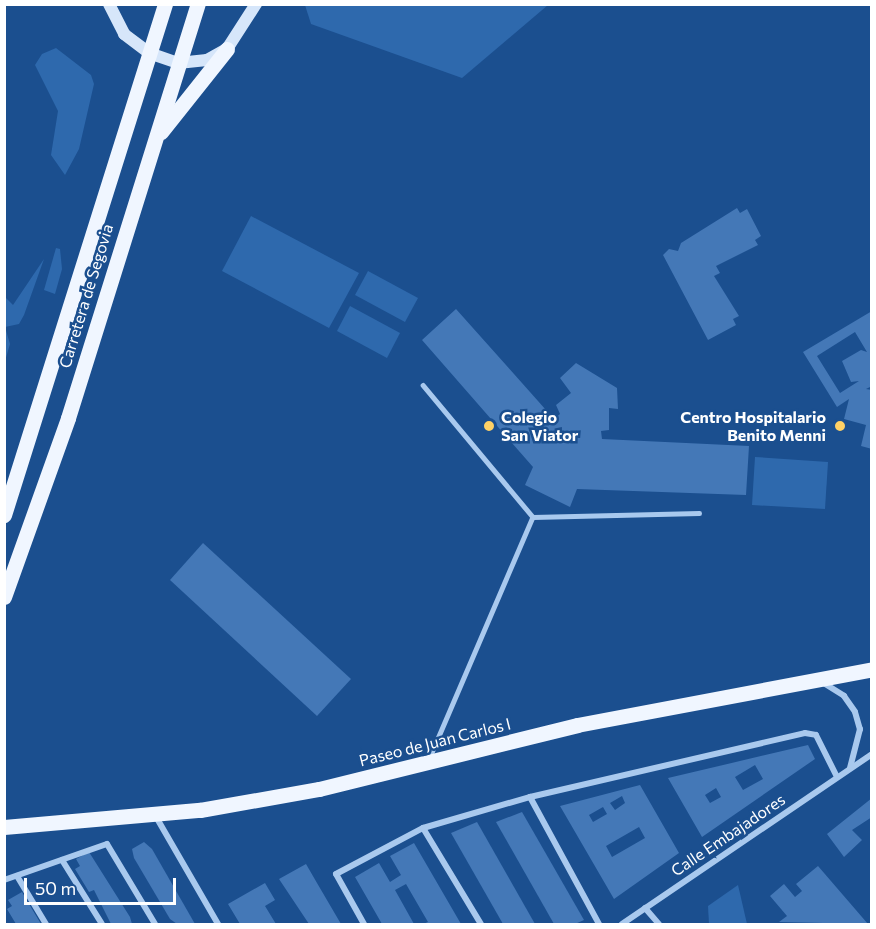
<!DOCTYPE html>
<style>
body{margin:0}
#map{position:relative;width:876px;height:929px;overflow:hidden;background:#1b4f8f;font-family:Commissioner,sans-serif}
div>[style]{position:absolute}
.green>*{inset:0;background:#2e69ad}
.building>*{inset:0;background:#4478b7}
.lane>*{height:4.5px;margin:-2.25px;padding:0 2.25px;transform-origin:2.25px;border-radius:2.25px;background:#a9c9ee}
.street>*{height:6px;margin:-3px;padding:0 3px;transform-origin:3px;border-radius:3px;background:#a9c9ee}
.secondary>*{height:12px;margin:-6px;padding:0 6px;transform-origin:6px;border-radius:6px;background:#d6e6fa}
.primary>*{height:15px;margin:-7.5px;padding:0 7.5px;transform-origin:7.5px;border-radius:7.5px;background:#f0f6ff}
.dots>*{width:16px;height:16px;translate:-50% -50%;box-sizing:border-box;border:3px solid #1b4f8f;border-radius:50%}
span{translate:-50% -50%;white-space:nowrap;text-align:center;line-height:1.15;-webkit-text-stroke:5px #1b4f8f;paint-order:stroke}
.street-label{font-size:16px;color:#fff}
.poi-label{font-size:16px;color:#fff;font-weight:700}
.left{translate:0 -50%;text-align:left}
.right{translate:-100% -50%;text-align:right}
.frame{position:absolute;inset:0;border:6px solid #fff;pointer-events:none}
.scale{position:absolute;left:24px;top:878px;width:152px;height:27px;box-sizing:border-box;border:3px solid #fff;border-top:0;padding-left:8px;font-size:18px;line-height:21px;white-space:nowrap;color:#fff;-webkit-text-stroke:4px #1b4f8f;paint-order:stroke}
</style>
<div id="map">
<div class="green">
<i style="clip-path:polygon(305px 5px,305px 4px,548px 5px,462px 78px,311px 24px)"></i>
<i style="clip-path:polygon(56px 48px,91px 75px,94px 84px,79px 149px,65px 175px,51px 155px,58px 111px,35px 65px,42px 54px)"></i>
<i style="clip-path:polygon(251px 216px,359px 273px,329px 328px,222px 271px)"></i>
<i style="clip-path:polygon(56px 248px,60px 249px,62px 269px,55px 294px,44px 290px)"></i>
<i style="clip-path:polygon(44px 259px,24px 315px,19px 324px,5px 327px,10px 344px,5px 361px,5px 297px,13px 305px)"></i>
<i style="clip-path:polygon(368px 271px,418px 298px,405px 322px,355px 295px)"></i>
<i style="clip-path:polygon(350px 306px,400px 333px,387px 358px,337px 331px)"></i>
<i style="clip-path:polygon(755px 457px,828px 462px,825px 509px,752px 505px)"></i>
<i style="clip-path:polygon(738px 885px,747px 924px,709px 924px,708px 906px)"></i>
</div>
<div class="building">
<i style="clip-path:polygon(737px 208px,740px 213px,747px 209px,761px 236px,755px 240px,758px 245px,716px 266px,720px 273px,714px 276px,739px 316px,733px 319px,736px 325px,708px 340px,663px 255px,669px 249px,678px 251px,681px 243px)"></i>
<i style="clip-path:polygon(456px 309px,554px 419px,560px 414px,556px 405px,571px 393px,560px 378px,576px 363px,617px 388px,618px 409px,609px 408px,609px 430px,601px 431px,602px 439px,749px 446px,746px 495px,577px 489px,570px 507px,525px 485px,533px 467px,422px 340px)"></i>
<i style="clip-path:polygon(evenodd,872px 311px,872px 386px,866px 389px,872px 390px,872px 449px,861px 446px,866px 425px,844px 419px,849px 399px,837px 407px,803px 352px,872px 311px,855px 332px,867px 352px,861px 350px,842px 361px,851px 382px,859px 381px,840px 393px,817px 356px,855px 332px)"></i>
<i style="clip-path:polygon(203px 543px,351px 679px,317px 716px,170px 580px)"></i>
<i style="clip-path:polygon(evenodd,808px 745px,815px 759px,702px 837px,668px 778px,808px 745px,755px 765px,763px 779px,743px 790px,735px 777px,755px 765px,808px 745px,716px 788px,721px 797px,710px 803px,705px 795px,716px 788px)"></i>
<i style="clip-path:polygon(evenodd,640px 785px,679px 853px,614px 899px,560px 806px,640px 785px,622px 796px,625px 803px,615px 810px,610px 803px,622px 796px,640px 785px,603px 807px,607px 814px,593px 822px,589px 815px,603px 807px,640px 785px,639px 827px,645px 838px,612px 857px,606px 846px,639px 827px)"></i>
<i style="clip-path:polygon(872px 798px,872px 817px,852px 830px,862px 840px,844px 857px,827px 834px)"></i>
<i style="clip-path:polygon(522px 812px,584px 920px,575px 924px,554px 924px,496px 822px)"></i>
<i style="clip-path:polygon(477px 822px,535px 924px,503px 924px,451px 833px)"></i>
<i style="clip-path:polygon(144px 842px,152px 849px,195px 924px,177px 924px,170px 919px,134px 858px,132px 849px)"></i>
<i style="clip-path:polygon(414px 843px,461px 924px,423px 924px,428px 922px,406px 884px,395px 890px,414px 924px,382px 924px,355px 877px,379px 863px,390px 882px,401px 875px,390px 856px)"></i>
<i style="clip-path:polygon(89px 852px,130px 917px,132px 924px,111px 924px,94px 890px,89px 892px,75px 869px,80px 866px,76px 859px)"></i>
<i style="clip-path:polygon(306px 864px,317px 883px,341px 924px,309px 924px,279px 879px)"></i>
<i style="clip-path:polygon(818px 866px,868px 924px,779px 922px,787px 916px,770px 896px,784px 884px,795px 897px,802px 891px,796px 884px)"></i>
<i style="clip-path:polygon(265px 883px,275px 900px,265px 906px,276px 924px,240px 924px,228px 904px)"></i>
<i style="clip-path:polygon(22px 892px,32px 909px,41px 924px,16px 924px,7px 909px,12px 906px,8px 900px)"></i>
</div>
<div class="lane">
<i style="left:423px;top:385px;width:172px;rotate:50.2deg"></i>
<i style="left:533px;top:517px;width:261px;rotate:113.2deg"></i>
<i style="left:533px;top:517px;width:166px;rotate:-1.4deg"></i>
</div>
<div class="street">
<i style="left:822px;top:682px;width:26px;rotate:32deg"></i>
<i style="left:844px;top:696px;width:19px;rotate:55deg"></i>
<i style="left:855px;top:712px;width:18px;rotate:74deg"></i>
<i style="left:860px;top:729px;width:40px;rotate:104.4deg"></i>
<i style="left:530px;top:797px;width:145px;rotate:61.5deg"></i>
<i style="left:155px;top:815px;width:126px;rotate:60deg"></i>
<i style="left:423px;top:828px;width:112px;rotate:58.9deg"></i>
<i style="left:62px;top:860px;width:75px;rotate:58deg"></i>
<i style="left:17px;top:876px;width:56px;rotate:58.9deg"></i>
<i style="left:4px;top:880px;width:109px;rotate:-19.3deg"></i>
<i style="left:107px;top:844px;width:93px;rotate:59deg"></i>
<i style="left:645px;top:908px;width:21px;rotate:49deg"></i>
<i style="left:364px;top:924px;width:57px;rotate:-119.2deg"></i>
<i style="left:336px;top:874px;width:98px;rotate:-27.9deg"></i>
<i style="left:423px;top:828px;width:111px;rotate:-16.2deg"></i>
<i style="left:530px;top:797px;width:282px;rotate:-13.1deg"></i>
<i style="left:805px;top:733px;width:11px;rotate:10deg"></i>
<i style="left:816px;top:735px;width:47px;rotate:63.4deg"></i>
<i style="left:622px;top:924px;width:302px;rotate:-34.2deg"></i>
</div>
<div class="secondary">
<i style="left:109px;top:4px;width:34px;rotate:63deg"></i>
<i style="left:124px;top:34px;width:31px;rotate:37deg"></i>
<i style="left:149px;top:53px;width:31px;rotate:19deg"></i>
<i style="left:178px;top:63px;width:29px;rotate:-6deg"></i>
<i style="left:207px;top:60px;width:23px;rotate:-29deg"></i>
<i style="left:227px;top:49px;width:54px;rotate:-57.2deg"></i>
</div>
<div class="primary">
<i style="left:161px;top:132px;width:106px;rotate:-51.5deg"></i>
<i style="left:4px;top:515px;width:536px;rotate:-72.51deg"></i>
<i style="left:4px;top:597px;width:190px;rotate:-70.3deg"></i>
<i style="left:68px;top:418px;width:434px;rotate:-72.6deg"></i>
<i style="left:4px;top:827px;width:197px;rotate:-5deg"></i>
<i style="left:200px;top:810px;width:121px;rotate:-10deg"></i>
<i style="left:319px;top:789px;width:266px;rotate:-13.9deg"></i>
<i style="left:577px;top:725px;width:300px;rotate:-10.7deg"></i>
</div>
<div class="dots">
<i style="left:489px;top:426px;background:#ffd166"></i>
<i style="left:840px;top:426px;background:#ffd166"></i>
</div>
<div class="street-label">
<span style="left:86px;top:296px;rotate:-73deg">Carretera de Segovia</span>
<span style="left:435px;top:742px;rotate:-14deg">Paseo de Juan Carlos I</span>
<span style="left:728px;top:835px;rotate:-34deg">Calle Embajadores</span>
</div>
<div class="poi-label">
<span class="left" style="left:501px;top:426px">Colegio<br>San Viator</span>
<span class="right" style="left:826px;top:426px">Centro Hospitalario<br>Benito Menni</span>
</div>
<div class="frame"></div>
<div class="scale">50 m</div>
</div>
